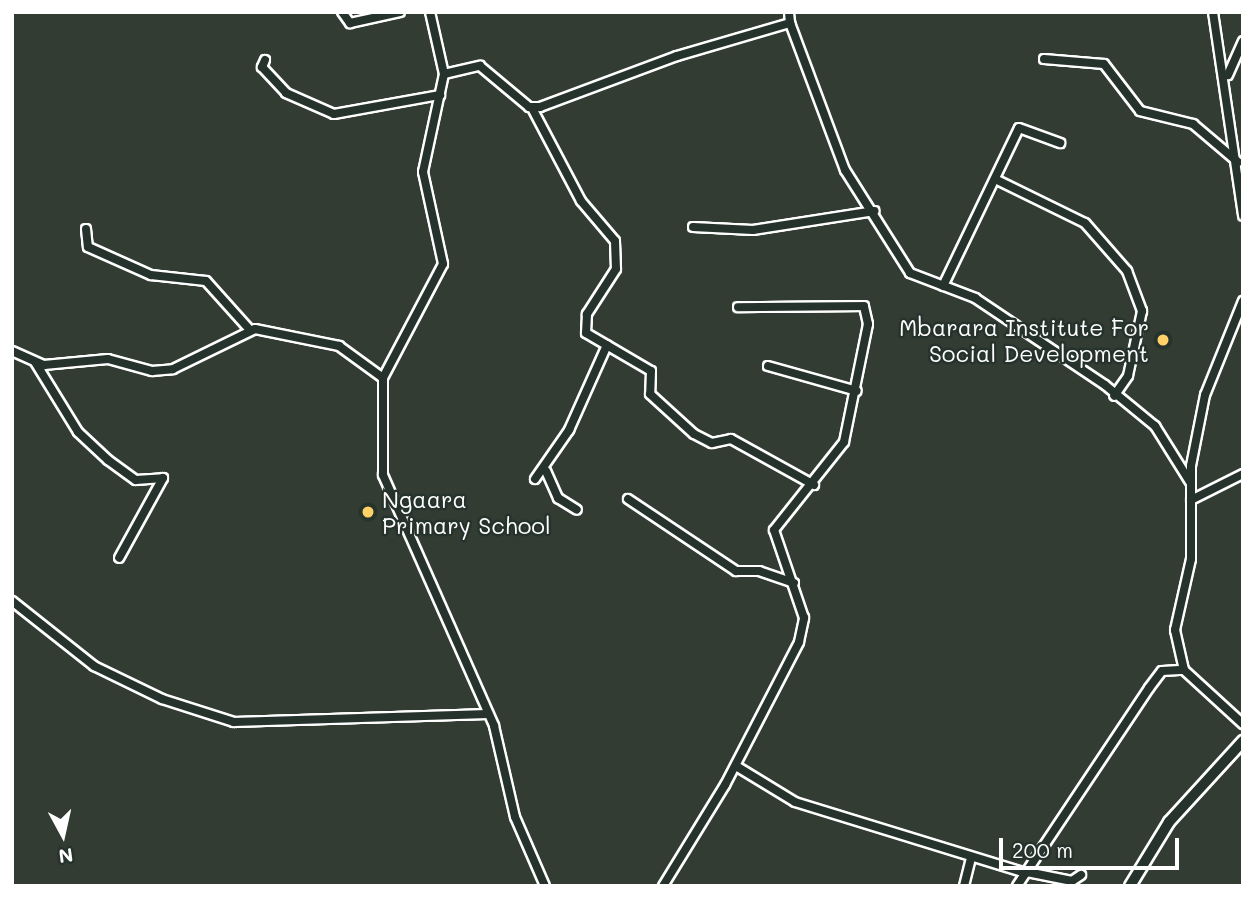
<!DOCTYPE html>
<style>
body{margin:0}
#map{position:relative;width:1255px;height:898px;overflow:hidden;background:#323c33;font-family:Mali,sans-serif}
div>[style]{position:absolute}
.roads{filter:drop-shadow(2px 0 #fff) drop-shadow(-2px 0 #fff) drop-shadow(0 2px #fff) drop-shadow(0 -2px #fff)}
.minor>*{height:8px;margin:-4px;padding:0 4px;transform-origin:4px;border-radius:4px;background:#26332d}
.major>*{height:10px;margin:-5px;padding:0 5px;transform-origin:5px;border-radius:5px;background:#26332d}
.dots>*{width:19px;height:19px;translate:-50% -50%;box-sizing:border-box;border:4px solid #26332d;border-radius:50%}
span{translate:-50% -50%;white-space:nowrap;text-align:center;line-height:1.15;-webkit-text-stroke:5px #26332d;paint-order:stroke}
.poi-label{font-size:23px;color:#fff}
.right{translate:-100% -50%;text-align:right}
.left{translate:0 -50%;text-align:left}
.frame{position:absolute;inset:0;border:14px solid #fff;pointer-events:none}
.north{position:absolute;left:28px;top:800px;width:70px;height:70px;-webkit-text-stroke:5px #26332d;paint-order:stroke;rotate:172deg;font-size:19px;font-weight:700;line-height:28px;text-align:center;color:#fff}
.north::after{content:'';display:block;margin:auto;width:24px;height:32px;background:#fff;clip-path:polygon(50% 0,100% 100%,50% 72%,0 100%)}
.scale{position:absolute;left:999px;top:838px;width:180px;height:32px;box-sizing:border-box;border:4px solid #fff;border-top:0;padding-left:9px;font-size:21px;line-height:24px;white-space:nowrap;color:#fff;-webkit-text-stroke:5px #26332d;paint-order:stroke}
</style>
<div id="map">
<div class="roads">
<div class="minor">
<i style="left:342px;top:12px;width:14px;rotate:54deg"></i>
<i style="left:350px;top:23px;width:51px;rotate:-12.4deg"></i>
<i style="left:430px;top:12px;width:64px;rotate:77.3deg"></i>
<i style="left:444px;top:74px;width:100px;rotate:102.1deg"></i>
<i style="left:423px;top:172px;width:94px;rotate:77.7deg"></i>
<i style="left:443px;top:264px;width:129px;rotate:117.8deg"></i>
<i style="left:383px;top:378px;width:97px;rotate:90deg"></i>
<i style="left:383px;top:475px;width:274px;rotate:66.1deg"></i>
<i style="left:494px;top:726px;width:93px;rotate:77deg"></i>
<i style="left:515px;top:817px;width:75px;rotate:66.5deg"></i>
<i style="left:789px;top:12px;width:11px;rotate:85deg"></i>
<i style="left:1213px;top:12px;width:206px;rotate:81.6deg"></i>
<i style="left:1044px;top:59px;width:60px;rotate:4.8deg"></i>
<i style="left:1104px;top:64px;width:59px;rotate:52.5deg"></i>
<i style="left:1140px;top:111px;width:55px;rotate:13.8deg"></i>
<i style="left:1193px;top:124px;width:59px;rotate:40.2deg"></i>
<i style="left:265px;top:60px;width:8px;rotate:113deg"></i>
<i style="left:262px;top:67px;width:35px;rotate:47deg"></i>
<i style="left:286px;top:93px;width:52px;rotate:23.6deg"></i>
<i style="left:334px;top:114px;width:108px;rotate:-10.2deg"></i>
<i style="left:444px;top:74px;width:37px;rotate:-13deg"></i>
<i style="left:480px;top:66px;width:64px;rotate:39.9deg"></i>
<i style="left:529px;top:107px;width:11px"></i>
<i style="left:540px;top:107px;width:146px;rotate:-20.4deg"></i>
<i style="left:677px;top:56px;width:118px;rotate:-16.3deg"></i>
<i style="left:790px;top:23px;width:157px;rotate:69.5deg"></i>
<i style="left:845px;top:170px;width:122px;rotate:57.7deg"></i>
<i style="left:910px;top:273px;width:70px;rotate:21deg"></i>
<i style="left:975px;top:298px;width:156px;rotate:33.8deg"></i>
<i style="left:1105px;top:385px;width:65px;rotate:39.4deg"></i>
<i style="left:1155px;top:426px;width:66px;rotate:58deg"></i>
<i style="left:1228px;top:75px;width:37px;rotate:-66deg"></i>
<i style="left:532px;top:108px;width:105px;rotate:62.2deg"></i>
<i style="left:581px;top:201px;width:52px;rotate:49.6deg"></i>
<i style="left:615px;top:241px;width:28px;rotate:88deg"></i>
<i style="left:616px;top:269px;width:54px;rotate:122.8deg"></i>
<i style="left:587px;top:314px;width:19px;rotate:93deg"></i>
<i style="left:586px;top:333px;width:75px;rotate:30.3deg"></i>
<i style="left:651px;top:371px;width:23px;rotate:92deg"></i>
<i style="left:650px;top:394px;width:59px;rotate:42.3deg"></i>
<i style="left:694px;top:434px;width:20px;rotate:27deg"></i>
<i style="left:712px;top:443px;width:19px;rotate:-12deg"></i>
<i style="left:731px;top:439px;width:95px;rotate:29deg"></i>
<i style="left:995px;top:179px;width:100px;rotate:26.1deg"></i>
<i style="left:1085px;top:223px;width:64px;rotate:48.8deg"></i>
<i style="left:1127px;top:271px;width:43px;rotate:69.4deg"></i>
<i style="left:1142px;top:311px;width:66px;rotate:102.2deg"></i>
<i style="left:1128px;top:376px;width:24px;rotate:125deg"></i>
<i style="left:693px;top:227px;width:60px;rotate:2.9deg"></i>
<i style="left:753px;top:230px;width:123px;rotate:-8.9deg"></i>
<i style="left:86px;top:229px;width:18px;rotate:84deg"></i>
<i style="left:88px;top:247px;width:69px;rotate:24deg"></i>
<i style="left:151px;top:275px;width:55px;rotate:6.2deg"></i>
<i style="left:206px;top:281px;width:66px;rotate:48.1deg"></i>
<i style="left:943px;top:286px;width:175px;rotate:-64.3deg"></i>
<i style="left:1019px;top:128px;width:44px;rotate:20.1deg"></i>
<i style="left:1243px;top:301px;width:101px;rotate:112deg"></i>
<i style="left:1205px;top:395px;width:72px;rotate:101.2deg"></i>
<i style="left:1191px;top:466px;width:93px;rotate:90deg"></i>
<i style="left:1191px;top:559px;width:73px;rotate:102.7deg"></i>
<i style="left:1175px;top:630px;width:41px;rotate:77.3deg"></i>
<i style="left:1184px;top:670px;width:80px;rotate:42.5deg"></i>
<i style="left:12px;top:351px;width:35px;rotate:24deg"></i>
<i style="left:44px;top:365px;width:64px;rotate:-5.4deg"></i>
<i style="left:108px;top:359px;width:46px;rotate:15.3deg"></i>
<i style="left:152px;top:371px;width:21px;rotate:-5deg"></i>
<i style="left:173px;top:369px;width:91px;rotate:-26deg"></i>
<i style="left:255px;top:329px;width:86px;rotate:11.4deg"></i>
<i style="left:339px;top:346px;width:54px;rotate:36deg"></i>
<i style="left:35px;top:362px;width:82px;rotate:58.4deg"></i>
<i style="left:78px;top:432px;width:41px;rotate:43deg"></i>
<i style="left:108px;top:460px;width:34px;rotate:36deg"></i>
<i style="left:136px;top:480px;width:27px;rotate:-4deg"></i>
<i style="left:163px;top:478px;width:91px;rotate:118.8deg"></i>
<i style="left:768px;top:366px;width:92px;rotate:15.7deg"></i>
<i style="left:546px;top:471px;width:30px;rotate:66deg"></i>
<i style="left:558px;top:498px;width:22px;rotate:32deg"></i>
<i style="left:535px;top:479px;width:60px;rotate:-55.2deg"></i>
<i style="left:569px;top:430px;width:93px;rotate:-65.9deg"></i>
<i style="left:628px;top:499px;width:130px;rotate:33.7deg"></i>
<i style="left:736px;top:571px;width:23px"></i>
<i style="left:759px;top:571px;width:37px;rotate:19deg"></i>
<i style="left:1191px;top:500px;width:58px;rotate:-26.6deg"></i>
<i style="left:12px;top:601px;width:105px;rotate:38.4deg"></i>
<i style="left:94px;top:666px;width:76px;rotate:25.9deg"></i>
<i style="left:162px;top:699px;width:76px;rotate:17.7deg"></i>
<i style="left:234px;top:722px;width:254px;rotate:-1.8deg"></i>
<i style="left:736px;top:766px;width:69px;rotate:31.4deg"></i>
<i style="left:795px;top:802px;width:242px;rotate:17.1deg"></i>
<i style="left:1027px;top:872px;width:46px;rotate:11.3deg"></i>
<i style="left:1072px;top:881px;width:11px;rotate:-34deg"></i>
<i style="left:663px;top:886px;width:119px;rotate:-58.5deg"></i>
<i style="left:725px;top:785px;width:161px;rotate:-62.6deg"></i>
<i style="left:799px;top:642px;width:25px;rotate:-78deg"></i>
<i style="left:804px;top:618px;width:93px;rotate:-108.8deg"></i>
<i style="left:774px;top:530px;width:112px;rotate:-51.5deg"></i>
<i style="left:844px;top:442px;width:120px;rotate:-78.5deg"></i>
<i style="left:868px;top:324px;width:18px;rotate:-103deg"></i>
<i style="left:864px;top:306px;width:126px;rotate:179.5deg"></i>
<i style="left:964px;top:886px;width:29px;rotate:-76deg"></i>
<i style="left:1017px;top:886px;width:238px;rotate:-56.3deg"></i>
<i style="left:1149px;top:688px;width:21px;rotate:-53deg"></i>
<i style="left:1162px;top:671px;width:22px;rotate:-3deg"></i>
</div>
<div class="major">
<i style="left:1130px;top:886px;width:75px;rotate:-58.6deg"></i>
<i style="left:1169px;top:822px;width:110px;rotate:-47.6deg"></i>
</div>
</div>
<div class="dots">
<i style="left:1163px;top:340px;background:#ffd166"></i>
<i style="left:368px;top:512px;background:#ffd166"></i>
</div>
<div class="poi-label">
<span class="right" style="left:1149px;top:340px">Mbarara Institute For<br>Social Development</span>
<span class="left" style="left:382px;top:512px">Ngaara<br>Primary School</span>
</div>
<div class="frame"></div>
<div class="north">N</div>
<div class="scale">200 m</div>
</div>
